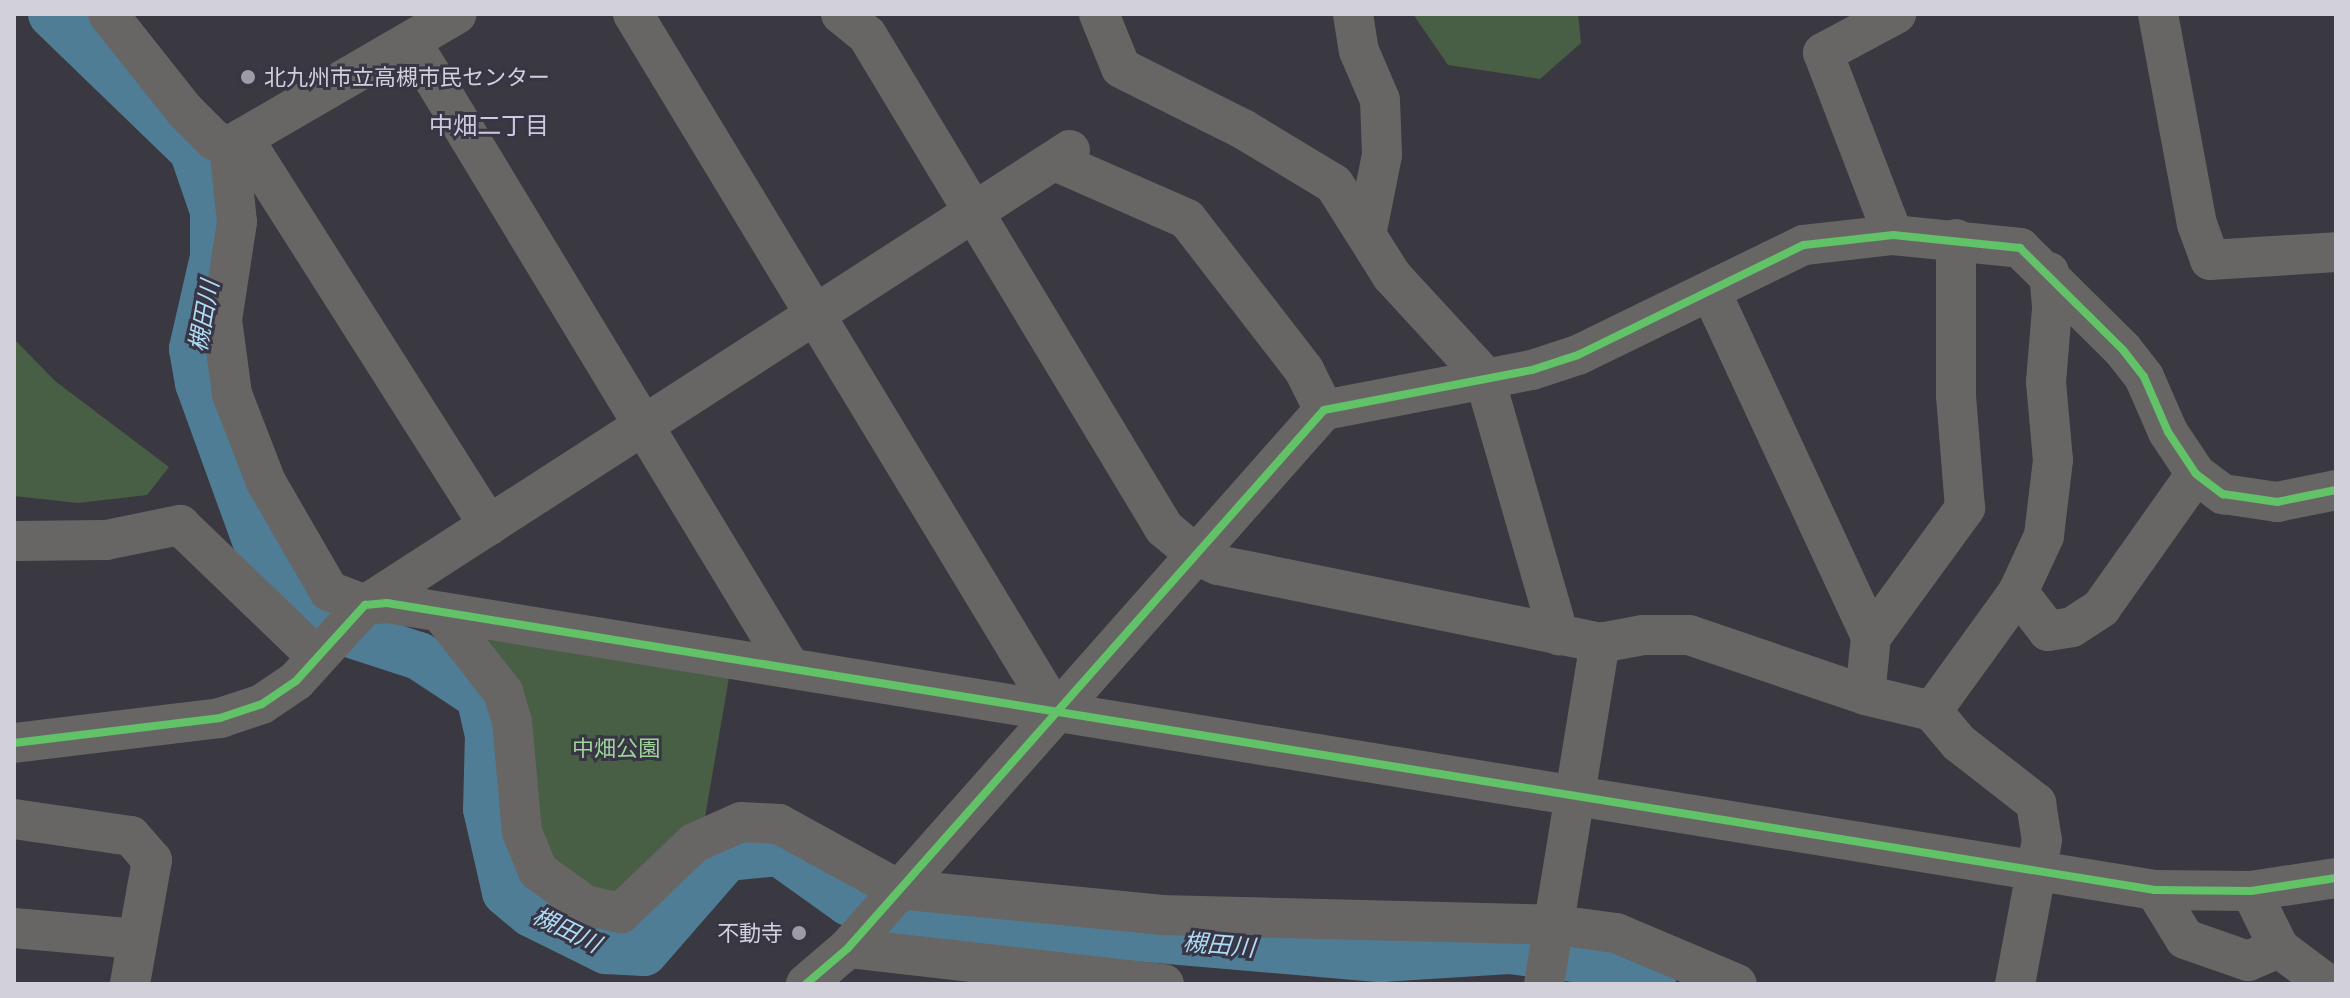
<!DOCTYPE html>
<meta charset="utf-8">
<style>
body{margin:0}
#map{position:relative;width:2350px;height:998px;overflow:hidden;background:#3a3840;font-family:Commissioner,"Noto Sans JP",sans-serif}
div>[style]{position:absolute}
.green>*{inset:0;background:#485f46}
.river>*{height:48px;margin:-24px;padding:0 24px;transform-origin:24px;border-radius:24px;background:#507d96}
.minor>*{height:40px;margin:-20px;padding:0 20px;transform-origin:20px;border-radius:20px;background:#686665}
.cycleway>*{height:8px;margin:-4px;padding:0 4px;transform-origin:4px;border-radius:4px;background:#61c268}
.dots>*{width:22px;height:22px;translate:-50% -50%;box-sizing:border-box;border:4px solid #383544;border-radius:50%}
span{translate:-50% -50%;white-space:nowrap;text-align:center;line-height:1.15;-webkit-text-stroke:6px #383544;paint-order:stroke}
.poi-label{font-size:22px;color:#d2d0da}
.left{translate:0 -50%;text-align:left}
.right{translate:-100% -50%;text-align:right}
.park-label{font-size:22px;color:#9ed499}
.neighbourhood-label{font-size:24px;color:#cecadd}
.water-label{font-size:24px;color:#aedbf5;font-style:italic}
.frame{position:absolute;inset:0;border:16px solid #d2d0da;pointer-events:none}
</style>
<div id="map">
<div class="green">
<i style="clip-path:polygon(1413px 14px,1578px 14px,1581px 43px,1540px 79px,1448px 65px)"></i>
<i style="clip-path:polygon(14px 339px,55px 381px,169px 467px,147px 495px,78px 503px,14px 496px)"></i>
<i style="clip-path:polygon(468px 625px,731px 666px,704px 823px,620px 900px,595px 899px,542px 856px)"></i>
</div>
<div class="river">
<i style="left:52px;top:14px;width:196px;rotate:44deg"></i>
<i style="left:193px;top:150px;width:65px;rotate:71deg"></i>
<i style="left:214px;top:211px;width:46px;rotate:90deg"></i>
<i style="left:214px;top:257px;width:94px;rotate:102.9deg"></i>
<i style="left:193px;top:349px;width:35px;rotate:80deg"></i>
<i style="left:199px;top:383px;width:173px;rotate:70.1deg"></i>
<i style="left:258px;top:546px;width:92px;rotate:54.8deg"></i>
<i style="left:311px;top:621px;width:114px;rotate:18deg"></i>
<i style="left:419px;top:656px;width:73px;rotate:33.3deg"></i>
<i style="left:480px;top:696px;width:39px;rotate:77deg"></i>
<i style="left:489px;top:734px;width:75px;rotate:91.5deg"></i>
<i style="left:487px;top:809px;width:85px;rotate:77.1deg"></i>
<i style="left:506px;top:892px;width:33px;rotate:40deg"></i>
<i style="left:531px;top:913px;width:84px;rotate:26.3deg"></i>
<i style="left:606px;top:950px;width:38px;rotate:3deg"></i>
<i style="left:644px;top:952px;width:126px;rotate:-48.9deg"></i>
<i style="left:727px;top:857px;width:52px;rotate:-5.5deg"></i>
<i style="left:779px;top:852px;width:86px;rotate:35.5deg"></i>
<i style="left:849px;top:902px;width:88px;rotate:11.8deg"></i>
<i style="left:935px;top:920px;width:448px;rotate:4.9deg"></i>
<i style="left:1381px;top:958px;width:128px;rotate:-3.6deg"></i>
<i style="left:1509px;top:950px;width:91px;rotate:7deg"></i>
<i style="left:1599px;top:961px;width:58px;rotate:23.5deg"></i>
</div>
<div class="minor">
<i style="left:108px;top:14px;width:124px;rotate:51.6deg"></i>
<i style="left:185px;top:111px;width:41px;rotate:45deg"></i>
<i style="left:214px;top:140px;width:16px;rotate:22deg"></i>
<i style="left:633px;top:14px;width:815px;rotate:58.81deg"></i>
<i style="left:841px;top:14px;width:33px;rotate:39deg"></i>
<i style="left:867px;top:35px;width:576px;rotate:58.93deg"></i>
<i style="left:1164px;top:528px;width:40px;rotate:40deg"></i>
<i style="left:1195px;top:554px;width:25px;rotate:26deg"></i>
<i style="left:1218px;top:565px;width:390px;rotate:11.5deg"></i>
<i style="left:1600px;top:643px;width:44px;rotate:-10.5deg"></i>
<i style="left:1643px;top:635px;width:46px"></i>
<i style="left:1689px;top:635px;width:186px;rotate:18.8deg"></i>
<i style="left:1865px;top:695px;width:69px;rotate:13.4deg"></i>
<i style="left:1932px;top:711px;width:42px;rotate:49.8deg"></i>
<i style="left:1959px;top:743px;width:98px;rotate:37.9deg"></i>
<i style="left:2036px;top:803px;width:37px;rotate:81deg"></i>
<i style="left:2042px;top:840px;width:147px;rotate:100.6deg"></i>
<i style="left:1099px;top:14px;width:58px;rotate:67.8deg"></i>
<i style="left:1121px;top:68px;width:136px;rotate:26.6deg"></i>
<i style="left:1243px;top:129px;width:106px;rotate:31.1deg"></i>
<i style="left:1334px;top:184px;width:109px;rotate:57.8deg"></i>
<i style="left:1392px;top:276px;width:136px;rotate:47.4deg"></i>
<i style="left:1484px;top:376px;width:270px;rotate:73.9deg"></i>
<i style="left:1353px;top:14px;width:37px;rotate:81deg"></i>
<i style="left:1359px;top:51px;width:53px;rotate:66.8deg"></i>
<i style="left:1380px;top:100px;width:55px;rotate:87.9deg"></i>
<i style="left:1382px;top:155px;width:76px;rotate:101.3deg"></i>
<i style="left:2158px;top:14px;width:214px;rotate:79.5deg"></i>
<i style="left:2197px;top:224px;width:38px;rotate:70deg"></i>
<i style="left:2210px;top:260px;width:126px;rotate:-3.6deg"></i>
<i style="left:412px;top:43px;width:728px;rotate:58.82deg"></i>
<i style="left:243px;top:138px;width:459px;rotate:57.6deg"></i>
<i style="left:229px;top:146px;width:76px;rotate:84deg"></i>
<i style="left:237px;top:222px;width:99px;rotate:98.7deg"></i>
<i style="left:222px;top:320px;width:75px;rotate:82.3deg"></i>
<i style="left:232px;top:394px;width:94px;rotate:68.9deg"></i>
<i style="left:266px;top:482px;width:126px;rotate:60deg"></i>
<i style="left:329px;top:591px;width:39px;rotate:21deg"></i>
<i style="left:365px;top:605px;width:839px;rotate:-32.84deg"></i>
<i style="left:229px;top:146px;width:263px;rotate:-30.1deg"></i>
<i style="left:1055px;top:161px;width:144px;rotate:23.7deg"></i>
<i style="left:1187px;top:219px;width:191px;rotate:52.2deg"></i>
<i style="left:1304px;top:370px;width:45px;rotate:63.4deg"></i>
<i style="left:1893px;top:235px;width:195px;rotate:-111deg"></i>
<i style="left:1823px;top:53px;width:83px;rotate:-28.1deg"></i>
<i style="left:2049px;top:272px;width:37px;rotate:85deg"></i>
<i style="left:2052px;top:309px;width:73px;rotate:94.7deg"></i>
<i style="left:2046px;top:382px;width:78px;rotate:84.9deg"></i>
<i style="left:2053px;top:460px;width:77px;rotate:96.8deg"></i>
<i style="left:2044px;top:536px;width:62px;rotate:114.9deg"></i>
<i style="left:2018px;top:592px;width:49px;rotate:52.4deg"></i>
<i style="left:2048px;top:631px;width:24px;rotate:-9deg"></i>
<i style="left:2072px;top:627px;width:35px;rotate:-33deg"></i>
<i style="left:2101px;top:608px;width:164px;rotate:-54.7deg"></i>
<i style="left:1711px;top:292px;width:380px;rotate:65.1deg"></i>
<i style="left:1871px;top:637px;width:58px;rotate:95.9deg"></i>
<i style="left:14px;top:541px;width:92px;rotate:-0.6deg"></i>
<i style="left:106px;top:540px;width:76px;rotate:-11.5deg"></i>
<i style="left:180px;top:525px;width:190px;rotate:43.9deg"></i>
<i style="left:440px;top:612px;width:102px;rotate:51.8deg"></i>
<i style="left:503px;top:692px;width:30px;rotate:73deg"></i>
<i style="left:512px;top:721px;width:111px;rotate:84.9deg"></i>
<i style="left:522px;top:832px;width:42px;rotate:67.7deg"></i>
<i style="left:538px;top:871px;width:58px;rotate:35.9deg"></i>
<i style="left:585px;top:905px;width:37px;rotate:13deg"></i>
<i style="left:621px;top:913px;width:101px;rotate:-43.8deg"></i>
<i style="left:694px;top:843px;width:51px;rotate:-24.1deg"></i>
<i style="left:741px;top:822px;width:38px;rotate:3deg"></i>
<i style="left:779px;top:824px;width:135px;rotate:28.8deg"></i>
<i style="left:897px;top:889px;width:264px;rotate:5.6deg"></i>
<i style="left:1160px;top:915px;width:396px;rotate:1.4deg"></i>
<i style="left:1556px;top:925px;width:61px;rotate:7.6deg"></i>
<i style="left:1616px;top:933px;width:131px;rotate:22.9deg"></i>
<i style="left:1871px;top:637px;width:160px;rotate:-53.9deg"></i>
<i style="left:1965px;top:508px;width:112px;rotate:-94.6deg"></i>
<i style="left:1956px;top:396px;width:157px;rotate:-90deg"></i>
<i style="left:1932px;top:711px;width:147px;rotate:-54.1deg"></i>
<i style="left:14px;top:743px;width:208px;rotate:-6.9deg"></i>
<i style="left:220px;top:718px;width:44px;rotate:-18.4deg"></i>
<i style="left:262px;top:704px;width:41px;rotate:-34.1deg"></i>
<i style="left:296px;top:681px;width:103px;rotate:-47.8deg"></i>
<i style="left:365px;top:605px;width:22px;rotate:-5deg"></i>
<i style="left:387px;top:603px;width:1791px;rotate:9.22deg"></i>
<i style="left:2155px;top:890px;width:96px;rotate:0.6deg"></i>
<i style="left:2251px;top:891px;width:86px;rotate:-8.7deg"></i>
<i style="left:14px;top:819px;width:118px;rotate:8.3deg"></i>
<i style="left:131px;top:836px;width:32px;rotate:49deg"></i>
<i style="left:152px;top:860px;width:126px;rotate:100.1deg"></i>
<i style="left:2155px;top:890px;width:57px;rotate:58.5deg"></i>
<i style="left:2185px;top:939px;width:67px;rotate:19.2deg"></i>
<i style="left:2248px;top:961px;width:34px;rotate:-23deg"></i>
<i style="left:2251px;top:891px;width:64px;rotate:63.8deg"></i>
<i style="left:2279px;top:948px;width:60px;rotate:36.9deg"></i>
<i style="left:14px;top:928px;width:124px;rotate:5.1deg"></i>
<i style="left:848px;top:948px;width:318px;rotate:6.5deg"></i>
<i style="left:806px;top:984px;width:55px;rotate:-40.6deg"></i>
<i style="left:848px;top:948px;width:718px;rotate:-48.5deg"></i>
<i style="left:1324px;top:410px;width:212px;rotate:-10.9deg"></i>
<i style="left:1532px;top:370px;width:48px;rotate:-18.1deg"></i>
<i style="left:1578px;top:355px;width:251px;rotate:-26deg"></i>
<i style="left:1804px;top:245px;width:90px;rotate:-6.4deg"></i>
<i style="left:1893px;top:235px;width:128px;rotate:5.8deg"></i>
<i style="left:2020px;top:248px;width:145px;rotate:44.7deg"></i>
<i style="left:2123px;top:350px;width:34px;rotate:52deg"></i>
<i style="left:2144px;top:377px;width:60px;rotate:66.4deg"></i>
<i style="left:2168px;top:432px;width:50px;rotate:56.3deg"></i>
<i style="left:2196px;top:474px;width:34px;rotate:37deg"></i>
<i style="left:2223px;top:494px;width:55px;rotate:8.4deg"></i>
<i style="left:2277px;top:502px;width:60px;rotate:-11.5deg"></i>
<i style="left:1544px;top:984px;width:346px;rotate:-80.7deg"></i>
</div>
<div class="cycleway">
<i style="left:14px;top:743px;width:208px;rotate:-6.9deg"></i>
<i style="left:220px;top:718px;width:44px;rotate:-18.4deg"></i>
<i style="left:262px;top:704px;width:41px;rotate:-34.1deg"></i>
<i style="left:296px;top:681px;width:103px;rotate:-47.8deg"></i>
<i style="left:365px;top:605px;width:22px;rotate:-5deg"></i>
<i style="left:387px;top:603px;width:1791px;rotate:9.22deg"></i>
<i style="left:2155px;top:890px;width:96px;rotate:0.6deg"></i>
<i style="left:2251px;top:891px;width:86px;rotate:-8.7deg"></i>
<i style="left:806px;top:984px;width:55px;rotate:-40.6deg"></i>
<i style="left:848px;top:948px;width:718px;rotate:-48.5deg"></i>
<i style="left:1324px;top:410px;width:212px;rotate:-10.9deg"></i>
<i style="left:1532px;top:370px;width:48px;rotate:-18.1deg"></i>
<i style="left:1578px;top:355px;width:251px;rotate:-26deg"></i>
<i style="left:1804px;top:245px;width:90px;rotate:-6.4deg"></i>
<i style="left:1893px;top:235px;width:128px;rotate:5.8deg"></i>
<i style="left:2020px;top:248px;width:145px;rotate:44.7deg"></i>
<i style="left:2123px;top:350px;width:34px;rotate:52deg"></i>
<i style="left:2144px;top:377px;width:60px;rotate:66.4deg"></i>
<i style="left:2168px;top:432px;width:50px;rotate:56.3deg"></i>
<i style="left:2196px;top:474px;width:34px;rotate:37deg"></i>
<i style="left:2223px;top:494px;width:55px;rotate:8.4deg"></i>
<i style="left:2277px;top:502px;width:60px;rotate:-11.5deg"></i>
</div>
<div class="dots">
<i style="left:248px;top:77px;background:#9d9ba4"></i>
<i style="left:799px;top:933px;background:#9d9ba4"></i>
</div>
<div class="poi-label">
<span class="left" style="left:264px;top:77px">北九州市立高槻市民センター</span>
<span class="right" style="left:783px;top:933px">不動寺</span>
</div>
<div class="park-label">
<span style="left:616px;top:748px">中畑公園</span>
</div>
<div class="neighbourhood-label">
<span style="left:489px;top:125px">中畑二丁目</span>
</div>
<div class="water-label">
<span style="left:203px;top:316px;rotate:-80deg">槻田川</span>
<span style="left:567px;top:929px;rotate:26deg">槻田川</span>
<span style="left:1219px;top:944px;rotate:5deg">槻田川</span>
</div>
<div class="frame"></div>
</div>
